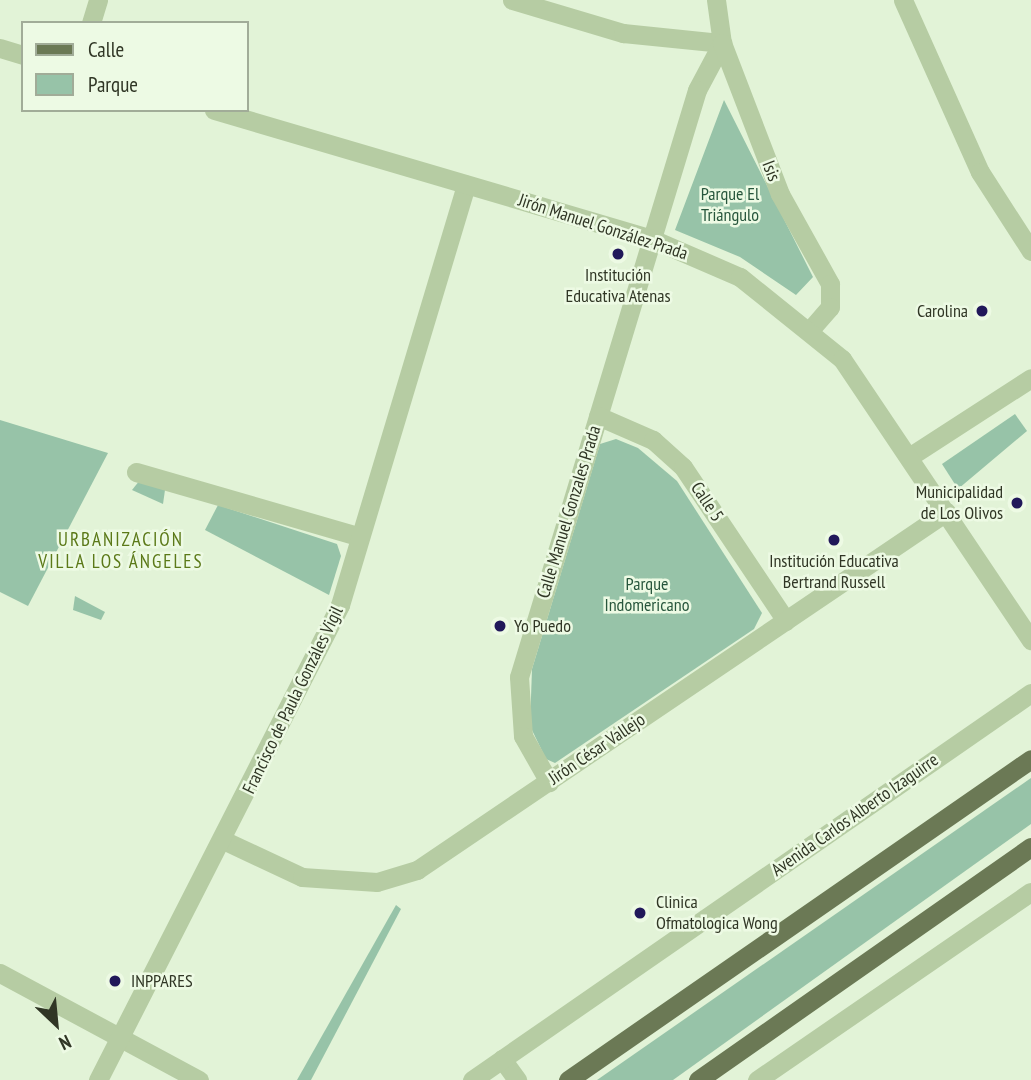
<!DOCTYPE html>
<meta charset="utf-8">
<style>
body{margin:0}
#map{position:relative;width:1031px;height:1080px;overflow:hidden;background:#e2f3d7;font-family:"PT Sans Narrow",sans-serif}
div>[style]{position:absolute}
.green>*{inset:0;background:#97c3a8}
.minor>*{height:19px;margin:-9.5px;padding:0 9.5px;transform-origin:9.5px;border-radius:9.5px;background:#b6cca3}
.tertiary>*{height:19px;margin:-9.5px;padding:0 9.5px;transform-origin:9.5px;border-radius:9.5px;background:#b6cca3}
.primary>*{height:19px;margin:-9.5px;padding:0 9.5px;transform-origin:9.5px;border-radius:9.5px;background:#6b7955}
.dots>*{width:19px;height:19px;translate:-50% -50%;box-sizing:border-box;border:4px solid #edfae4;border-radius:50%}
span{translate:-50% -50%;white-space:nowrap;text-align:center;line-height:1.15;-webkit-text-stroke:5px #edfae4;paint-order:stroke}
.street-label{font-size:18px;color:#303625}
.park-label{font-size:18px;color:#27563c}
.poi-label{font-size:18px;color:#303625}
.right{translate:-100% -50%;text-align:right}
.left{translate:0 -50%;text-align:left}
.neighbourhood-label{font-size:19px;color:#5b7918;letter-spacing:2px}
.legend{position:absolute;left:21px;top:21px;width:228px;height:91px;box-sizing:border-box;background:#edfae4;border:2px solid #a1ac98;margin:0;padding:9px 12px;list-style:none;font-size:21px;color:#303625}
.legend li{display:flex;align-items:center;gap:14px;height:35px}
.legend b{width:35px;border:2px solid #a1ac98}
.north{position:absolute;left:21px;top:989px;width:70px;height:70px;-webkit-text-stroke:5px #edfae4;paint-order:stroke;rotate:154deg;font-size:19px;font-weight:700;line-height:28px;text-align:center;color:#303625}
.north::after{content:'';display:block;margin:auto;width:24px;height:32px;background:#303625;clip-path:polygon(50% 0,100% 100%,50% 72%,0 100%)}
</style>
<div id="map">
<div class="green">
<i style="clip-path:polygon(724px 100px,813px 277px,796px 295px,740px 257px,675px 230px)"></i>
<i style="clip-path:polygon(1015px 414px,1027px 431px,958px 489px,942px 464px)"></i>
<i style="clip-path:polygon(0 420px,108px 453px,28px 606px,0 592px)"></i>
<i style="clip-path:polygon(616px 439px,638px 448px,677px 481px,762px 613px,754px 629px,555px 763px,546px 759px,530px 726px,532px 669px,600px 444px)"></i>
<i style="clip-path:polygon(140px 480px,165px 490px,163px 504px,132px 490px)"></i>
<i style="clip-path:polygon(218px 505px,337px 544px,341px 556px,329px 595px,205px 530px)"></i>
<i style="clip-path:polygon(75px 596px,105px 612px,101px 620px,73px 610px)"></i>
<i style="clip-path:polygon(1031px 778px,1031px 824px,673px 1080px,597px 1080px)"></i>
<i style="clip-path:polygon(396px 905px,401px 909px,311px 1080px,297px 1080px)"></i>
</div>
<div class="minor">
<i style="left:512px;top:0;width:116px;rotate:16.6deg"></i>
<i style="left:623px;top:33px;width:100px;rotate:5.8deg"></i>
<i style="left:722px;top:43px;width:53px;rotate:118deg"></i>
<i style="left:697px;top:90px;width:613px;rotate:106.87deg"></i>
<i style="left:519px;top:677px;width:59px;rotate:86.1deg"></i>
<i style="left:523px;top:736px;width:53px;rotate:60.5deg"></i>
<i style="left:716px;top:0;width:43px;rotate:82.1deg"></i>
<i style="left:722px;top:43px;width:162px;rotate:69deg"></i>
<i style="left:780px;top:194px;width:103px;rotate:60.9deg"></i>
<i style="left:830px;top:284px;width:23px;rotate:90deg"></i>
<i style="left:830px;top:307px;width:29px;rotate:131deg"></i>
<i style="left:903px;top:0;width:188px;rotate:65.9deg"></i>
<i style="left:980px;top:172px;width:94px;rotate:57.2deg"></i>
<i style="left:91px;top:23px;width:24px;rotate:-73deg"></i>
<i style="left:598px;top:416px;width:60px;rotate:23.6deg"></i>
<i style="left:653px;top:440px;width:40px;rotate:42deg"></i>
<i style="left:683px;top:467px;width:185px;rotate:56.2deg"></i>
<i style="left:909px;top:457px;width:145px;rotate:-32.9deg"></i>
<i style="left:136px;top:472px;width:231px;rotate:16.1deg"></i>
<i style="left:223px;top:840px;width:87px;rotate:25.1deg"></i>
<i style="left:302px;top:877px;width:75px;rotate:3.8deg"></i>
<i style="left:377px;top:882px;width:42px;rotate:-16.7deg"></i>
<i style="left:417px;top:870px;width:639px;rotate:-34.09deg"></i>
<i style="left:0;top:973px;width:226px;rotate:28.3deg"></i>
<i style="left:98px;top:1080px;width:533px;rotate:-63deg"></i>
<i style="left:340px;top:605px;width:439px;rotate:-73.3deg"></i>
</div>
<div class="tertiary">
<i style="left:0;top:48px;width:24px;rotate:17deg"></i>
<i style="left:214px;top:110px;width:457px;rotate:16.4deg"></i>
<i style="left:652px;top:239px;width:96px;rotate:23.4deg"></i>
<i style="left:740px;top:277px;width:131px;rotate:38.8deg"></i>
<i style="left:842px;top:359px;width:339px;rotate:56.1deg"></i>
<i style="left:502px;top:1059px;width:26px;rotate:54deg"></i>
<i style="left:472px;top:1080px;width:680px;rotate:-34.7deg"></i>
<i style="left:757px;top:1080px;width:332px;rotate:-34.5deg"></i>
</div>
<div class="primary">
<i style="left:568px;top:1080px;width:563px;rotate:-34.73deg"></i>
<i style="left:698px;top:1080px;width:406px;rotate:-35deg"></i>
</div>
<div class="dots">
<i style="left:618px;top:254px;background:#21185a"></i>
<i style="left:982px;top:311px;background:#21185a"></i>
<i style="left:1017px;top:503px;background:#21185a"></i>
<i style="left:834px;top:540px;background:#21185a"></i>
<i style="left:500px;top:626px;background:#21185a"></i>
<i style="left:640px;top:913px;background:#21185a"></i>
<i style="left:115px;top:981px;background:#21185a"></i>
</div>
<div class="street-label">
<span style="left:771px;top:171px;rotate:69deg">Isis</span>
<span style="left:603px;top:227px;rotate:18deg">Jirón Manuel González Prada</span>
<span style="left:707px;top:502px;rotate:56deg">Calle 5</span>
<span style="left:569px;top:512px;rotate:-73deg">Calle Manuel Gonzales Prada</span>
<span style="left:293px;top:700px;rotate:-64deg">Francisco de Paula Gonzáles Vigil</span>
<span style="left:597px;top:749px;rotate:-34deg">Jirón César Vallejo</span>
<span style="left:855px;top:815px;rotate:-35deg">Avenida Carlos Alberto Izaguirre</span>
</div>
<div class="park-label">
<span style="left:730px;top:205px">Parque El<br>Triángulo</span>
<span style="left:647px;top:595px">Parque<br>Indomericano</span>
</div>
<div class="poi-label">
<span style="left:618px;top:286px">Institución<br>Educativa Atenas</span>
<span class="right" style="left:968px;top:311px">Carolina</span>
<span class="right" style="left:1003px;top:503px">Municipalidad<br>de Los Olivos</span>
<span style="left:834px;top:572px">Institución Educativa<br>Bertrand Russell</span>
<span class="left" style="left:514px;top:626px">Yo Puedo</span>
<span class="left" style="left:656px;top:913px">Clinica<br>Ofmatologica Wong</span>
<span class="left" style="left:131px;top:981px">INPPARES</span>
</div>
<div class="neighbourhood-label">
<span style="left:121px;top:551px">URBANIZACIÓN<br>VILLA LOS ÁNGELES</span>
</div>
<ul class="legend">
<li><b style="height:9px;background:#6b7955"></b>Calle</li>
<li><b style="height:19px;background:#97c3a8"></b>Parque</li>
</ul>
<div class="north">N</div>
</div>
